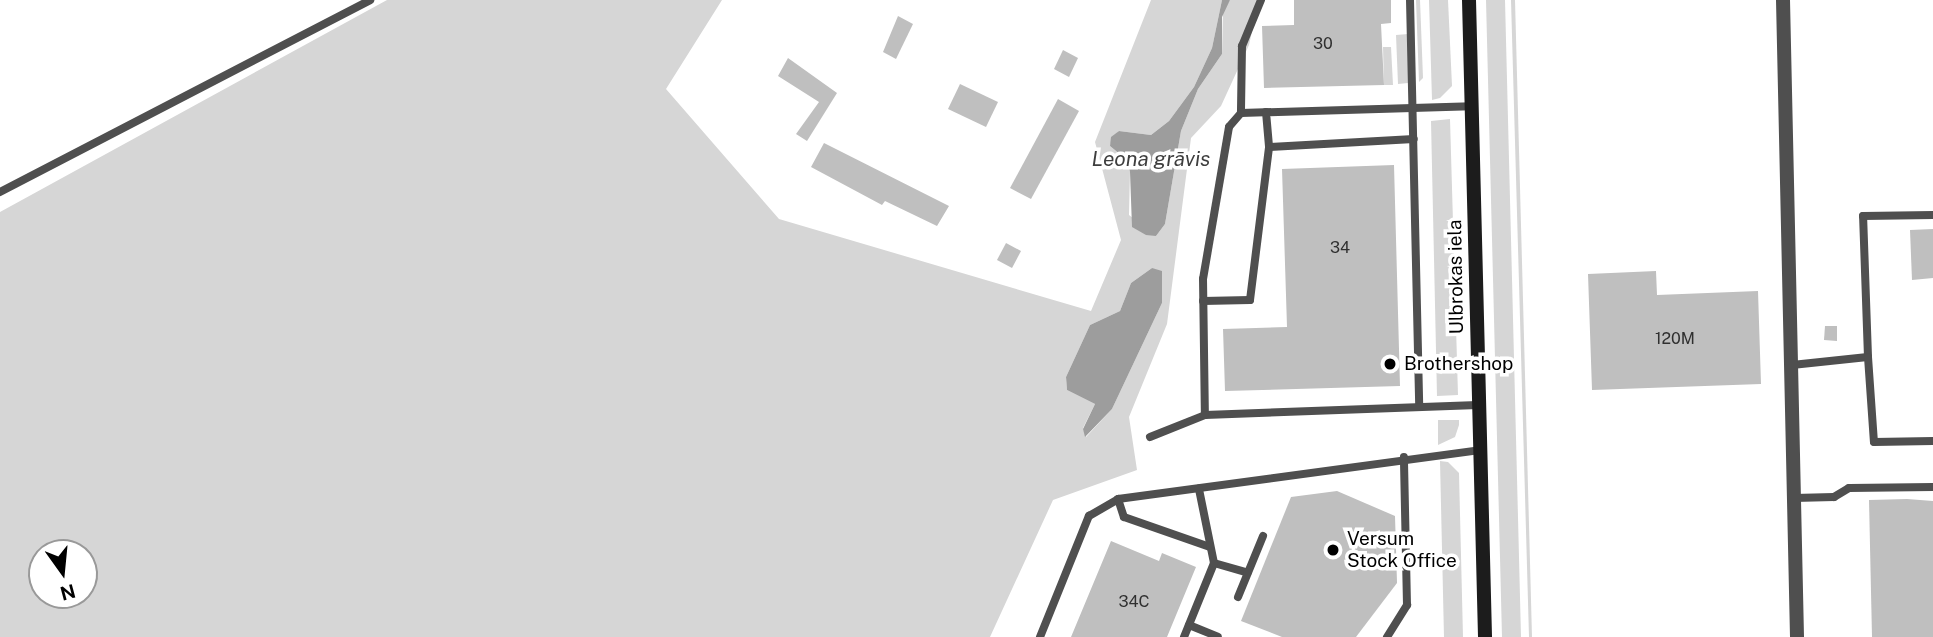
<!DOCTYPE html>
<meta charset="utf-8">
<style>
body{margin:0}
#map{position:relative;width:1933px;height:637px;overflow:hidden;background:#fff;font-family:"Public Sans",sans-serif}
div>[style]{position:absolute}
.green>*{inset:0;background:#d6d6d6}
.water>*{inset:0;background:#9d9d9d}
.building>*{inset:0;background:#bfbfbf}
.service>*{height:8px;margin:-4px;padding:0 4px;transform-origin:4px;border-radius:4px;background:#4f4f4f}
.minor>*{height:14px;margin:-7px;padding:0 7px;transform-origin:7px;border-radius:7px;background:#4f4f4f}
.secondary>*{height:14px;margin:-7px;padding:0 7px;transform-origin:7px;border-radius:7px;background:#1c1c1c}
.dots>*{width:19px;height:19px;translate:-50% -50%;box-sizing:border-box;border:4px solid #fff;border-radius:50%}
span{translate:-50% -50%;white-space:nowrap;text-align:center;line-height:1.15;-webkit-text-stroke:7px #fff;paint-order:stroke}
.number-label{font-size:16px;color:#303030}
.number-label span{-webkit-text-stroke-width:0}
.street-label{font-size:19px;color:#000}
.poi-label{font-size:19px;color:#000}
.left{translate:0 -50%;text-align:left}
.water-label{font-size:21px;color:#3e3e3e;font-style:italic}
.north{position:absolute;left:28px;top:539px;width:70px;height:70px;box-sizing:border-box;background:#fff;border:2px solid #999;border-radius:50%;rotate:165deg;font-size:19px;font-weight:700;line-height:28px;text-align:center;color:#000}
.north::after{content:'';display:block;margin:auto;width:24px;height:32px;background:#000;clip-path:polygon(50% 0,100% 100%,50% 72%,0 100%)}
</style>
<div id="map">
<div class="green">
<i style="clip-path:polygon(evenodd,387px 0,722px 0,666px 89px,779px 219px,1091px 311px,1121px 240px,1095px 142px,1151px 0,1222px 0,1212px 48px,1194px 87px,1169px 121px,1151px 135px,1119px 131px,1112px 139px,1110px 146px,1127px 160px,1130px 172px,1129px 215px,1156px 236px,1165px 224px,1181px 131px,1198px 89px,1222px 54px,1223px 11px,1230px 0,1259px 0,1249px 45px,1221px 106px,1191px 138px,1167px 324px,1129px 417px,1137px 470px,1053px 500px,990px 637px,0 637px,0 212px,387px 0,1152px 268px,1162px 303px,1112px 409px,1086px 437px,1083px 428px,1095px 404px,1067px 390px,1066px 377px,1090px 325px,1120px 311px,1131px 283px,1152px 268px,387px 0,42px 553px,84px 553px,84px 595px,42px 595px,42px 553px)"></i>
<i style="clip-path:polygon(1416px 0,1420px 0,1423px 78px,1419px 82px)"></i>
<i style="clip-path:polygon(1429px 0,1448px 0,1452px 86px,1440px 98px,1432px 100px)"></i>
<i style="clip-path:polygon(1486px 0,1505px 0,1521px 637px,1502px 637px)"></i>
<i style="clip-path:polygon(1511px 0,1515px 0,1532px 637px,1529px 637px)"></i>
<i style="clip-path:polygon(1408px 34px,1408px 83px,1398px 84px,1396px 35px)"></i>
<i style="clip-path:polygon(1383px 47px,1391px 47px,1393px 85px,1384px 85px)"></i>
<i style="clip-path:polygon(1450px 119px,1458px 395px,1437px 396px,1431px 121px)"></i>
<i style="clip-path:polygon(1438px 420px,1459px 420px,1459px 425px,1455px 437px,1438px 445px)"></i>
<i style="clip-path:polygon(1440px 461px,1448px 462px,1459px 473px,1463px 637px,1444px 637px)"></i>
</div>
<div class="water">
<i style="clip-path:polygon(1222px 0,1230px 0,1222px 17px,1222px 54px,1198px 89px,1181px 131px,1165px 224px,1156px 236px,1146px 235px,1132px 227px,1130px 172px,1127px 160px,1110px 146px,1111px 137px,1119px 131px,1151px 135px,1169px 121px,1194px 87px,1212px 48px)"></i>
<i style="clip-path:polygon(1152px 268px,1162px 271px,1162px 303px,1112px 409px,1085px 437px,1083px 429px,1095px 404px,1067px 390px,1066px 377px,1090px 325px,1120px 311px,1131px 283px)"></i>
</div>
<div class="building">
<i style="clip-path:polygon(1294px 0,1391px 0,1391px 23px,1381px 24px,1384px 85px,1264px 88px,1262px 26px,1294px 25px)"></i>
<i style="clip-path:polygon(898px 16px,913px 24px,896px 59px,883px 52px)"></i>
<i style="clip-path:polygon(1063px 50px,1078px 58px,1069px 77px,1054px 69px)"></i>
<i style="clip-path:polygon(788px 58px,837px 93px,807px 141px,796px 134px,819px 102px,778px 76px)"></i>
<i style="clip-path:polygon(960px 84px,998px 102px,986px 127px,948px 109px)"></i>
<i style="clip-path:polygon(1058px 99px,1079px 111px,1031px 199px,1010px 188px)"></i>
<i style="clip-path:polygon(824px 143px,949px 206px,937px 226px,885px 201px,882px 205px,811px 167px)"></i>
<i style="clip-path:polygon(1394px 165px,1400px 386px,1225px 391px,1223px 329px,1287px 327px,1282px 169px)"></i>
<i style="clip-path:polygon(1933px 229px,1933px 278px,1912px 280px,1910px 230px)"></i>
<i style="clip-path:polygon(1006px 243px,1021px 251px,1012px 268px,997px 260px)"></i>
<i style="clip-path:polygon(1656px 271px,1657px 295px,1758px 291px,1761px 384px,1592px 390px,1588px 274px)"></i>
<i style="clip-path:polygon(1825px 326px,1837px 326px,1837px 341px,1824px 340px)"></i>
<i style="clip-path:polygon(1337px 491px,1395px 516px,1397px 583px,1356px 637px,1282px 637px,1241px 621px,1291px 497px)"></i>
<i style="clip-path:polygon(1907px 499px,1933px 501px,1933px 637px,1872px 637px,1869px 500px)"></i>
<i style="clip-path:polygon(1111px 541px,1159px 561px,1162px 553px,1196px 567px,1167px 637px,1071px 637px)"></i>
</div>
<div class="service">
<i style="left:1261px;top:0;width:50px;rotate:112.4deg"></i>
<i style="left:1242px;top:46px;width:67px;rotate:90.9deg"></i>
<i style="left:1241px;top:113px;width:230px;rotate:-1.7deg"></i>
<i style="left:1410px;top:0;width:407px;rotate:88.7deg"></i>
<i style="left:1266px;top:112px;width:35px;rotate:85deg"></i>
<i style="left:1241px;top:113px;width:18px;rotate:131deg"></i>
<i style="left:1229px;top:127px;width:154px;rotate:99.7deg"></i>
<i style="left:1203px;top:279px;width:136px;rotate:89.2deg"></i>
<i style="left:1205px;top:415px;width:273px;rotate:-2.1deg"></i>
<i style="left:0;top:192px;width:417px;rotate:-27.4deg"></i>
<i style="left:1203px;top:301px;width:47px;rotate:-1.2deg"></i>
<i style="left:1250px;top:300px;width:154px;rotate:-82.9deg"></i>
<i style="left:1269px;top:147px;width:145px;rotate:-3.2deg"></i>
<i style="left:1868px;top:357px;width:141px;rotate:-92deg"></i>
<i style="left:1863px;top:216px;width:70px;rotate:-0.8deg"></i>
<i style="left:1792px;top:365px;width:76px;rotate:-6deg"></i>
<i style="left:1868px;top:357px;width:85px;rotate:86deg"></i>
<i style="left:1874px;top:442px;width:59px;rotate:-1deg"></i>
<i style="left:1150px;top:437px;width:59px;rotate:-21.8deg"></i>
<i style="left:1794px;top:498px;width:40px;rotate:-1.4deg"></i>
<i style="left:1834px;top:497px;width:17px;rotate:-31deg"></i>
<i style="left:1849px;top:488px;width:84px;rotate:-0.7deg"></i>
<i style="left:1118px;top:499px;width:19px;rotate:72deg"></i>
<i style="left:1124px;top:517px;width:91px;rotate:19.2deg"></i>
<i style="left:1214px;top:563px;width:35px;rotate:16deg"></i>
<i style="left:1238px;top:597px;width:66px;rotate:-67.7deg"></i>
<i style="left:1189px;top:625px;width:31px;rotate:22deg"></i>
<i style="left:1040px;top:637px;width:131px;rotate:-68deg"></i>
<i style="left:1089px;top:516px;width:34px;rotate:-30deg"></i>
<i style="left:1118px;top:499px;width:365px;rotate:-7.7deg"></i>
<i style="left:1184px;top:637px;width:80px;rotate:-67.9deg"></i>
<i style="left:1214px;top:563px;width:76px;rotate:-101.5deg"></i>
<i style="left:1387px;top:637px;width:38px;rotate:-58deg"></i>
<i style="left:1407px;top:605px;width:148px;rotate:-91.2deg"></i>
</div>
<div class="minor">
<i style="left:1783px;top:0;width:637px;rotate:88.74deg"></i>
</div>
<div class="secondary">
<i style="left:1469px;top:0;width:637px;rotate:88.56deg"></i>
</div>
<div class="dots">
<i style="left:1390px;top:364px;background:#000"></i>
<i style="left:1333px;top:550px;background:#000"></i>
</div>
<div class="number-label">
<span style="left:1323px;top:44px">30</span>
<span style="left:1340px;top:248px">34</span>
<span style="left:1675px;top:339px">120M</span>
<span style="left:1134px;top:602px">34C</span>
</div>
<div class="street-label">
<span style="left:1456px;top:277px;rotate:-91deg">Ulbrokas iela</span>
</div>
<div class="poi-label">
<span class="left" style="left:1404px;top:364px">Brothershop</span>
<span class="left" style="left:1347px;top:550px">Versum<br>Stock Office</span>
</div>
<div class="water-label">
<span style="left:1151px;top:159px">Leona grāvis</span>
</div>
<div class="north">N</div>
</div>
